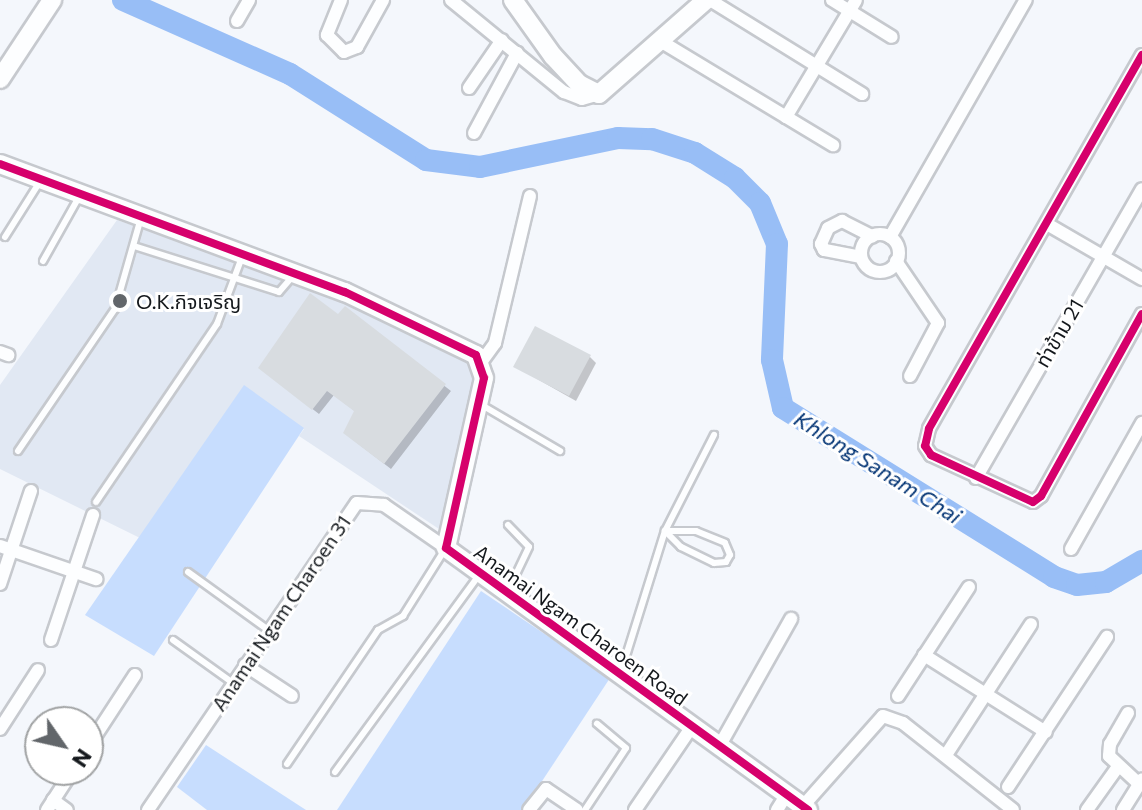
<!DOCTYPE html>
<meta charset="utf-8">
<style>
body{margin:0}
#map{position:relative;width:1142px;height:810px;overflow:hidden;background:#f4f7fc;font-family:Commissioner,"Noto Sans Thai",sans-serif}
div>[style]{position:absolute}
.built>*{inset:0;background:#e1e8f3}
.green>*{inset:0;background:#c7ddfe}
.shadow>*{inset:0;background:#0003}
.river>*{height:22px;margin:-11px;padding:0 11px;transform-origin:11px;border-radius:11px;background:#98bef6}
.building>*{inset:0;background:#d8dce0}
.roads{filter:drop-shadow(2px 0 #c6c9ce) drop-shadow(-2px 0 #c6c9ce) drop-shadow(0 2px #c6c9ce) drop-shadow(0 -2px #c6c9ce)}
.lane>*{height:6px;margin:-3px;padding:0 3px;transform-origin:3px;border-radius:3px;background:#fdfeff}
.street>*{height:12px;margin:-6px;padding:0 6px;transform-origin:6px;border-radius:6px;background:#fdfeff}
.street>.ring{margin:-6px;padding:0;box-sizing:content-box;background:none;border:12px solid #fdfeff;border-radius:50%}
.secondary>*{height:18px;margin:-9px;padding:0 9px;transform-origin:9px;border-radius:9px;background:#fdfeff}
.cycleway>*{height:8px;margin:-4px;padding:0 4px;transform-origin:4px;border-radius:4px;background:#d6006c}
.dots>*{width:22px;height:22px;translate:-50% -50%;box-sizing:border-box;border:4px solid #fff;border-radius:50%}
span{translate:-50% -50%;white-space:nowrap;text-align:center;line-height:1.15;-webkit-text-stroke:6px #fff;paint-order:stroke}
.poi-label{font-size:20px;color:#14181c}
.left{translate:0 -50%;text-align:left}
.street-label{font-size:20px;color:#14181c}
.water-label{font-size:22px;color:#003273;font-style:italic}
.north{position:absolute;left:24px;top:706px;width:80px;height:80px;box-sizing:border-box;background:#fff;border:2px solid #a1a3a4;border-radius:50%;rotate:124deg;font-size:22px;font-weight:700;line-height:32px;text-align:center;color:#14181c}
.north::after{content:'';display:block;margin:auto;width:28px;height:36px;background:#62666a;clip-path:polygon(50% 0,100% 100%,50% 72%,0 100%)}
</style>
<div id="map">
<div class="built">
<i style="clip-path:polygon(117px 220px,312px 286px,461px 358px,477px 371px,439px 529px,299px 436px,304px 429px,244px 386px,140px 538px,0 469px,0 385px)"></i>
</div>
<div class="green">
<i style="clip-path:polygon(244px 385px,304px 428px,154px 656px,85px 615px)"></i>
<i style="clip-path:polygon(481px 591px,610px 678px,523px 810px,337px 810px)"></i>
<i style="clip-path:polygon(206px 745px,306px 810px,207px 810px,177px 787px)"></i>
</div>
<div class="shadow">
<i style="clip-path:polygon(345px 309px,451px 391px,391px 469px,352px 439px,356px 412px,334px 395px,319px 414px,267px 374px)"></i>
<i style="clip-path:polygon(590px 357px,596px 363px,576px 401px,516px 367px)"></i>
</div>
<div class="river">
<i style="left:123px;top:0;width:183px;rotate:23.9deg"></i>
<i style="left:290px;top:74px;width:161px;rotate:32.3deg"></i>
<i style="left:426px;top:160px;width:54px;rotate:7.4deg"></i>
<i style="left:480px;top:167px;width:141px;rotate:-11.9deg"></i>
<i style="left:618px;top:138px;width:34px;rotate:2deg"></i>
<i style="left:652px;top:139px;width:45px;rotate:18deg"></i>
<i style="left:695px;top:153px;width:47px;rotate:32deg"></i>
<i style="left:735px;top:178px;width:35px;rotate:45deg"></i>
<i style="left:760px;top:203px;width:44px;rotate:67.5deg"></i>
<i style="left:777px;top:244px;width:116px;rotate:92.5deg"></i>
<i style="left:772px;top:360px;width:49px;rotate:77.1deg"></i>
<i style="left:783px;top:408px;width:319px;rotate:31.9deg"></i>
<i style="left:1054px;top:577px;width:24px;rotate:19deg"></i>
<i style="left:1077px;top:585px;width:29px;rotate:-6deg"></i>
<i style="left:1106px;top:582px;width:42px;rotate:-30.3deg"></i>
</div>
<div class="building">
<i style="clip-path:polygon(310px 293px,338px 314px,345px 306px,446px 384px,384px 464px,343px 433px,354px 411px,327px 391px,312px 410px,258px 368px)"></i>
<i style="clip-path:polygon(535px 326px,591px 355px,569px 396px,513px 367px)"></i>
</div>
<div class="roads">
<div class="lane">
<i style="left:5px;top:237px;width:64px;rotate:-57.8deg"></i>
<i style="left:134px;top:246px;width:152px;rotate:17.6deg"></i>
<i style="left:279px;top:292px;width:23px;rotate:-49deg"></i>
<i style="left:43px;top:261px;width:76px;rotate:-60.7deg"></i>
<i style="left:480px;top:404px;width:93px;rotate:30.4deg"></i>
<i style="left:18px;top:451px;width:172px;rotate:-55.7deg"></i>
<i style="left:115px;top:309px;width:95px;rotate:-74.1deg"></i>
<i style="left:96px;top:502px;width:215px;rotate:-55.8deg"></i>
<i style="left:217px;top:324px;width:72px;rotate:-69.5deg"></i>
<i style="left:508px;top:525px;width:30px;rotate:46deg"></i>
<i style="left:529px;top:547px;width:49px;rotate:115.5deg"></i>
<i style="left:665px;top:531px;width:31px"></i>
<i style="left:696px;top:531px;width:31px;rotate:22deg"></i>
<i style="left:725px;top:543px;width:13px;rotate:67deg"></i>
<i style="left:730px;top:555px;width:8px;rotate:120deg"></i>
<i style="left:726px;top:562px;width:12px;rotate:175deg"></i>
<i style="left:714px;top:563px;width:37px;rotate:-154deg"></i>
<i style="left:681px;top:547px;width:23px;rotate:-135deg"></i>
<i style="left:188px;top:572px;width:99px;rotate:35.9deg"></i>
<i style="left:173px;top:640px;width:74px;rotate:35.6deg"></i>
<i style="left:621px;top:672px;width:148px;rotate:-72.7deg"></i>
<i style="left:665px;top:531px;width:108px;rotate:-63deg"></i>
<i style="left:287px;top:764px;width:162px;rotate:-55.8deg"></i>
<i style="left:378px;top:630px;width:29px;rotate:-29deg"></i>
<i style="left:403px;top:616px;width:77px;rotate:-57.8deg"></i>
<i style="left:335px;top:772px;width:244px;rotate:-53.8deg"></i>
<i style="left:585px;top:810px;width:74px;rotate:-56.5deg"></i>
<i style="left:626px;top:748px;width:38px;rotate:-140deg"></i>
</div>
<div class="street">
<i style="left:341px;top:0;width:38px;rotate:112deg"></i>
<i style="left:327px;top:35px;width:24px;rotate:45deg"></i>
<i style="left:344px;top:52px;width:14px;rotate:-21deg"></i>
<i style="left:357px;top:47px;width:54px;rotate:-61deg"></i>
<i style="left:451px;top:0;width:146px;rotate:39.2deg"></i>
<i style="left:564px;top:92px;width:19px;rotate:21deg"></i>
<i style="left:582px;top:99px;width:18px;rotate:-16deg"></i>
<i style="left:710px;top:0;width:179px;rotate:31.7deg"></i>
<i style="left:832px;top:0;width:70px;rotate:31.7deg"></i>
<i style="left:237px;top:21px;width:24px;rotate:-60deg"></i>
<i style="left:662px;top:42px;width:200px;rotate:31.1deg"></i>
<i style="left:1142px;top:55px;width:430px;rotate:119.7deg"></i>
<i style="left:929px;top:429px;width:17px;rotate:103deg"></i>
<i style="left:925px;top:446px;width:11px;rotate:56deg"></i>
<i style="left:931px;top:455px;width:112px;rotate:24.7deg"></i>
<i style="left:1033px;top:502px;width:10px;rotate:-37deg"></i>
<i style="left:1041px;top:496px;width:208px;rotate:-61deg"></i>
<i style="left:469px;top:88px;width:58px;rotate:-55.5deg"></i>
<i style="left:786px;top:117px;width:136px;rotate:-59.1deg"></i>
<i style="left:474px;top:133px;width:91px;rotate:-61.7deg"></i>
<i style="left:1047px;top:224px;width:110px;rotate:30.1deg"></i>
<i class="ring" style="left:861px;top:234px;width:26px;height:26px"></i>
<i style="left:890px;top:237px;width:273px;rotate:-60.2deg"></i>
<i style="left:861px;top:257px;width:38px;rotate:-169deg"></i>
<i style="left:824px;top:250px;width:7px;rotate:-117deg"></i>
<i style="left:821px;top:244px;width:17px;rotate:-66deg"></i>
<i style="left:828px;top:228px;width:16px;rotate:-27deg"></i>
<i style="left:842px;top:221px;width:34px;rotate:27deg"></i>
<i style="left:896px;top:261px;width:75px;rotate:55.9deg"></i>
<i style="left:938px;top:323px;width:60px;rotate:117.8deg"></i>
<i style="left:0;top:352px;width:9px;rotate:21deg"></i>
<i style="left:482px;top:361px;width:22px;rotate:-54deg"></i>
<i style="left:495px;top:343px;width:151px;rotate:-76.6deg"></i>
<i style="left:976px;top:478px;width:333px;rotate:-60.1deg"></i>
<i style="left:0;top:546px;width:102px;rotate:19deg"></i>
<i style="left:1071px;top:549px;width:145px;rotate:-60.6deg"></i>
<i style="left:0;top:584px;width:98px;rotate:-71.6deg"></i>
<i style="left:51px;top:640px;width:132px;rotate:-71.4deg"></i>
<i style="left:924px;top:655px;width:144px;rotate:32.3deg"></i>
<i style="left:245px;top:665px;width:56px;rotate:33.4deg"></i>
<i style="left:898px;top:696px;width:130px;rotate:-56.9deg"></i>
<i style="left:1128px;top:713px;width:36px;rotate:120deg"></i>
<i style="left:1110px;top:744px;width:12px;rotate:95deg"></i>
<i style="left:1109px;top:756px;width:41px;rotate:43deg"></i>
<i style="left:0;top:729px;width:70px;rotate:-57.2deg"></i>
<i style="left:720px;top:745px;width:145px;rotate:-60.6deg"></i>
<i style="left:88px;top:747px;width:86px;rotate:-56.9deg"></i>
<i style="left:946px;top:755px;width:156px;rotate:-57deg"></i>
<i style="left:1008px;top:787px;width:180px;rotate:-56.6deg"></i>
<i style="left:53px;top:800px;width:17px;rotate:36deg"></i>
<i style="left:803px;top:806px;width:120px;rotate:-48.4deg"></i>
<i style="left:883px;top:716px;width:21px;rotate:19deg"></i>
<i style="left:903px;top:723px;width:140px;rotate:38.3deg"></i>
<i style="left:47px;top:810px;width:48px;rotate:-57deg"></i>
<i style="left:148px;top:810px;width:371px;rotate:-55.8deg"></i>
<i style="left:357px;top:503px;width:27px;rotate:4deg"></i>
<i style="left:384px;top:505px;width:75px;rotate:34.7deg"></i>
<i style="left:529px;top:810px;width:27px;rotate:-51deg"></i>
<i style="left:546px;top:789px;width:37px;rotate:34deg"></i>
<i style="left:635px;top:810px;width:103px;rotate:-55.7deg"></i>
<i style="left:777px;top:810px;width:19px;rotate:-58deg"></i>
<i style="left:1087px;top:810px;width:52px;rotate:-54.5deg"></i>
<i style="left:1123px;top:810px;width:36px;rotate:-58deg"></i>
</div>
<div class="secondary">
<i style="left:513px;top:0;width:69px;rotate:54.5deg"></i>
<i style="left:553px;top:56px;width:38px;rotate:47deg"></i>
<i style="left:579px;top:84px;width:22px;rotate:27deg"></i>
<i style="left:599px;top:94px;width:142px;rotate:-41.3deg"></i>
<i style="left:0;top:79px;width:95px;rotate:-56.6deg"></i>
<i style="left:0;top:164px;width:368px;rotate:20.4deg"></i>
<i style="left:345px;top:292px;width:145px;rotate:25.7deg"></i>
<i style="left:476px;top:355px;width:24px;rotate:71deg"></i>
<i style="left:484px;top:378px;width:174px;rotate:102.6deg"></i>
<i style="left:446px;top:548px;width:447px;rotate:35.9deg"></i>
</div>
</div>
<div class="cycleway">
<i style="left:1142px;top:55px;width:430px;rotate:119.7deg"></i>
<i style="left:929px;top:429px;width:17px;rotate:103deg"></i>
<i style="left:925px;top:446px;width:11px;rotate:56deg"></i>
<i style="left:931px;top:455px;width:112px;rotate:24.7deg"></i>
<i style="left:1033px;top:502px;width:10px;rotate:-37deg"></i>
<i style="left:1041px;top:496px;width:208px;rotate:-61deg"></i>
<i style="left:0;top:164px;width:368px;rotate:20.4deg"></i>
<i style="left:345px;top:292px;width:145px;rotate:25.7deg"></i>
<i style="left:476px;top:355px;width:24px;rotate:71deg"></i>
<i style="left:484px;top:378px;width:174px;rotate:102.6deg"></i>
<i style="left:446px;top:548px;width:447px;rotate:35.9deg"></i>
</div>
<div class="dots">
<i style="left:120px;top:301px;background:#62666a"></i>
</div>
<div class="poi-label">
<span class="left" style="left:136px;top:301px">O.K.กิจเจริญ</span>
</div>
<div class="street-label">
<span style="left:1059px;top:333px;rotate:-60deg">ท่าข้าม 21</span>
<span style="left:281px;top:613px;rotate:-56deg">Anamai Ngam Charoen 31</span>
<span style="left:581px;top:625px;rotate:36deg">Anamai Ngam Charoen Road</span>
</div>
<div class="water-label">
<span style="left:878px;top:467px;rotate:32deg">Khlong Sanam Chai</span>
</div>
<div class="north">N</div>
</div>
